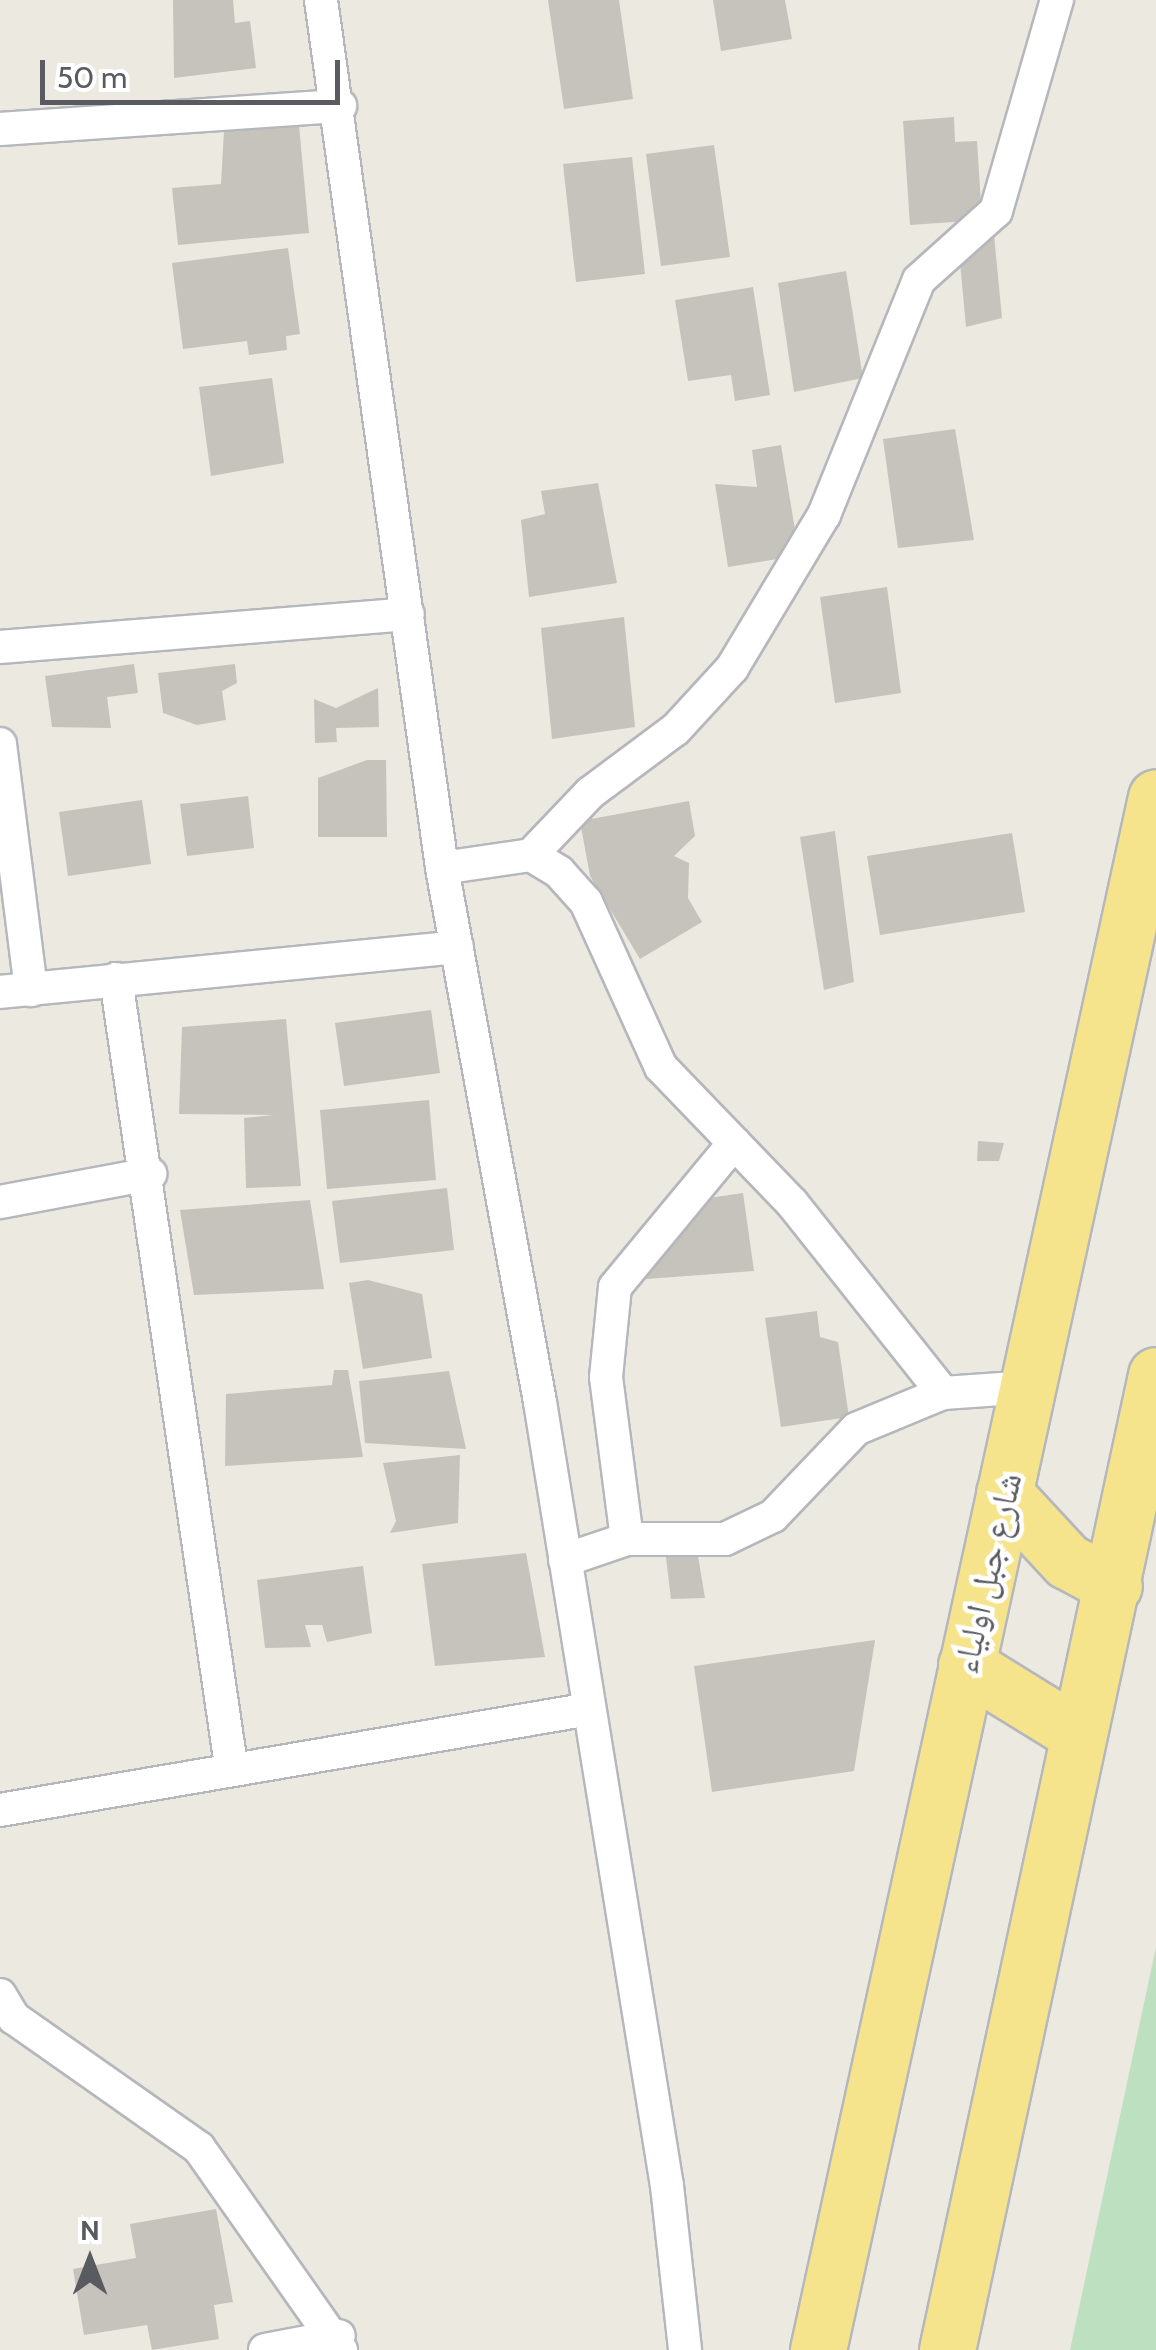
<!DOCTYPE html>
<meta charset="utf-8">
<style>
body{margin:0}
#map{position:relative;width:1156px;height:2350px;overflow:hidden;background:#ebe9e0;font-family:Cabin,"Noto Naskh Arabic",sans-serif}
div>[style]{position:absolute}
.green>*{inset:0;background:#bde1c0}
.building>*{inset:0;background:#c6c3bd}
.roads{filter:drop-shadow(2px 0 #b5b7bc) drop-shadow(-2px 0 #b5b7bc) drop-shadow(0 2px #b5b7bc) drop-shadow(0 -2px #b5b7bc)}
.street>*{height:32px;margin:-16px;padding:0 16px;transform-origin:16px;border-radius:16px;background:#fff}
.highway>*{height:55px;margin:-27.5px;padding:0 27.5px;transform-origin:27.5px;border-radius:27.5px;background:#f6e48c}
span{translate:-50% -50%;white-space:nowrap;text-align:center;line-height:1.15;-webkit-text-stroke:9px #fff;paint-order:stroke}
.street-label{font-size:35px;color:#595b60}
.north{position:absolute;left:40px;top:2210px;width:100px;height:100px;-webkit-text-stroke:8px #fff;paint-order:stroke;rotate:0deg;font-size:28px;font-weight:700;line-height:40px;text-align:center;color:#595b60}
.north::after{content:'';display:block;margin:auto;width:35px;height:45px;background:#595b60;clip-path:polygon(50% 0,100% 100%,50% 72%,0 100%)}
.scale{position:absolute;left:40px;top:60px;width:300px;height:45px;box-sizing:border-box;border:5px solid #595b60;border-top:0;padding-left:12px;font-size:30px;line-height:35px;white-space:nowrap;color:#595b60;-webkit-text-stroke:8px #fff;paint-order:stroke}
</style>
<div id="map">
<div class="green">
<i style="clip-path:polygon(1156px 1947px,1156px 2350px,1070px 2350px)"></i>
</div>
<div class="building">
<i style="clip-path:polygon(173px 0,233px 0,235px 23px,250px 21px,256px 68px,174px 78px)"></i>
<i style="clip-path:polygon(548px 0,619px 0,633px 99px,564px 109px)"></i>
<i style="clip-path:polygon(713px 0,785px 0,792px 39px,721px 51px)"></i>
<i style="clip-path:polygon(954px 117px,955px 142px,977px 141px,982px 220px,910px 225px,903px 121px)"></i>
<i style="clip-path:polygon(299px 125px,309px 233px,178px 245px,172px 188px,221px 184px,224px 131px)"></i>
<i style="clip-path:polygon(714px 145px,730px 257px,661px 266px,646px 154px)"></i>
<i style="clip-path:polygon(632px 157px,645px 274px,576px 282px,563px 164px)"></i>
<i style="clip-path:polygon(994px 235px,1002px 318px,966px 327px,959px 251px)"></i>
<i style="clip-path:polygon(288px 248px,300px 334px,286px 336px,287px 350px,249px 355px,247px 341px,183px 349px,172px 263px)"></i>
<i style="clip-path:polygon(846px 271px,863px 378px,794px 392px,778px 283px)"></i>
<i style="clip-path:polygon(753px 287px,770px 395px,735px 401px,731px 375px,688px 381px,675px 300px)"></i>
<i style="clip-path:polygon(272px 378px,284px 463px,211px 476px,199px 387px)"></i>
<i style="clip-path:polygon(955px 429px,974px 540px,898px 548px,883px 439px)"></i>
<i style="clip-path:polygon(781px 445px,797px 542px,790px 557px,728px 567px,715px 484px,757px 487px,752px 450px)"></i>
<i style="clip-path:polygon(598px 483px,617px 583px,529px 597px,521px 520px,545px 514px,541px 491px)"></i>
<i style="clip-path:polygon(887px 587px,901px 693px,835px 703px,820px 597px)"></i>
<i style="clip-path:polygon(624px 617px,635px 727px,552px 739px,541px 628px)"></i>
<i style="clip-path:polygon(134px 664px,138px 693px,107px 697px,111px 728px,52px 727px,45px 676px)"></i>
<i style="clip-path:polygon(235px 664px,237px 683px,222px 691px,226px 720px,197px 725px,163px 713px,158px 673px)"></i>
<i style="clip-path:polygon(378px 688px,379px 727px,336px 728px,337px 742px,315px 743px,314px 699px,336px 708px)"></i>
<i style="clip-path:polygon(367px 760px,386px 760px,387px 837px,318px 837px,318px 778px)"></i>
<i style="clip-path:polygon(248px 796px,254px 848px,187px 856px,180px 804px)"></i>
<i style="clip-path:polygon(142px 800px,151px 864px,68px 876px,59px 812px)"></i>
<i style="clip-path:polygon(689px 801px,695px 836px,674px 856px,689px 863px,688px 898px,702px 922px,640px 959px,590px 876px,580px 821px)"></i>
<i style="clip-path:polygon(835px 831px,854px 982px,824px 990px,800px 837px)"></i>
<i style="clip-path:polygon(1012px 833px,1025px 912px,880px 935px,867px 856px)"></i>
<i style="clip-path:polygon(431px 1010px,440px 1073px,344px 1086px,335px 1023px)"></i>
<i style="clip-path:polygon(286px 1019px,301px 1186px,246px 1188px,244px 1118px,274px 1115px,179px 1114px,182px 1027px)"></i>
<i style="clip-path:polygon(429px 1100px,436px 1180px,327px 1189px,320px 1110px)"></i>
<i style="clip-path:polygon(978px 1141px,1004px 1143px,999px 1161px,977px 1161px)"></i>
<i style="clip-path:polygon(447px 1188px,454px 1250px,340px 1263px,332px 1201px)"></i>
<i style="clip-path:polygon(743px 1193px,754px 1271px,620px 1281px,688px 1201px)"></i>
<i style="clip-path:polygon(310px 1200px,324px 1289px,194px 1295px,180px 1210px)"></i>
<i style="clip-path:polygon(368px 1280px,422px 1294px,432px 1358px,363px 1369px,349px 1283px)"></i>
<i style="clip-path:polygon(817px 1311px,820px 1337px,838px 1342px,849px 1417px,781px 1427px,765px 1318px)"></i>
<i style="clip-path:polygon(334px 1370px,348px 1370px,363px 1457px,225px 1466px,226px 1394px,332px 1385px)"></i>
<i style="clip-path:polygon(449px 1371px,466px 1449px,365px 1443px,359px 1381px)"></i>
<i style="clip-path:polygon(460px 1455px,458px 1523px,390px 1533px,396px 1521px,383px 1463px)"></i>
<i style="clip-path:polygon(665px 1549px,697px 1550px,705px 1598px,671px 1599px)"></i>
<i style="clip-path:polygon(526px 1553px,545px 1657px,435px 1666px,422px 1564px)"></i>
<i style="clip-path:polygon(363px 1566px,372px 1633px,327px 1642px,322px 1625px,305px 1625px,311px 1647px,265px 1648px,257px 1580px)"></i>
<i style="clip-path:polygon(875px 1640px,854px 1771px,712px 1792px,694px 1666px)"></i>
<i style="clip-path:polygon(216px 2209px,233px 2302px,214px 2305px,219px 2339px,152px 2350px,147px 2325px,84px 2335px,73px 2269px,136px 2258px,130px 2224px)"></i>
</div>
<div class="roads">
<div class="street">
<i style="left:321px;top:0;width:876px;rotate:82.06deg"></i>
<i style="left:442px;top:868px;width:543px;rotate:79.6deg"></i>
<i style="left:540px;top:1402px;width:794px;rotate:80.8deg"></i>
<i style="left:667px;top:2186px;width:165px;rotate:83.7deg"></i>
<i style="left:0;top:129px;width:341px;rotate:-3.9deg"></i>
<i style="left:0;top:647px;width:409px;rotate:-4.6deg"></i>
<i style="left:0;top:744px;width:248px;rotate:82.8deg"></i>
<i style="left:531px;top:855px;width:86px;rotate:-46.4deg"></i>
<i style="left:590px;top:793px;width:107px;rotate:-36.7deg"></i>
<i style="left:676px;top:729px;width:83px;rotate:-47.4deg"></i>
<i style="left:732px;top:668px;width:179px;rotate:-59deg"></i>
<i style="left:824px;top:515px;width:253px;rotate:-68deg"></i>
<i style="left:919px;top:280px;width:103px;rotate:-41.9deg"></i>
<i style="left:996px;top:211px;width:220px;rotate:-73.9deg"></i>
<i style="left:442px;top:868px;width:90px;rotate:-8.3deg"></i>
<i style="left:531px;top:855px;width:33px;rotate:31deg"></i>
<i style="left:559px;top:872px;width:40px;rotate:48deg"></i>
<i style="left:586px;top:902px;width:181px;rotate:65.6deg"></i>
<i style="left:661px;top:1067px;width:189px;rotate:46.1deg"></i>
<i style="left:792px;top:1203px;width:243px;rotate:51.5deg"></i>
<i style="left:116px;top:979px;width:794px;rotate:81.68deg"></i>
<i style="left:0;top:992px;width:459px;rotate:-5.6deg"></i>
<i style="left:0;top:1202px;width:153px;rotate:-10.6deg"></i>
<i style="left:627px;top:1539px;width:163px;rotate:-97.4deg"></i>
<i style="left:606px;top:1377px;width:90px;rotate:-84.3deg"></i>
<i style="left:615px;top:1287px;width:187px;rotate:-50.4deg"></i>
<i style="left:565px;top:1560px;width:65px;rotate:-18.7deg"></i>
<i style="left:627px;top:1539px;width:98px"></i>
<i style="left:725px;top:1539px;width:53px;rotate:-25.6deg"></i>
<i style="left:773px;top:1516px;width:120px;rotate:-46.3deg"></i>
<i style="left:856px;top:1429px;width:94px;rotate:-22.5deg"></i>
<i style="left:943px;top:1393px;width:87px;rotate:-3.9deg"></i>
<i style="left:0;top:1810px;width:592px;rotate:-9.72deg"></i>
<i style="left:0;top:1995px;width:27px;rotate:59deg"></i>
<i style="left:14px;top:2018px;width:226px;rotate:35.1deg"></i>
<i style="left:199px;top:2148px;width:247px;rotate:54.9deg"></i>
<i style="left:265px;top:2350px;width:75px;rotate:-10.7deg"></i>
</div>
<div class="highway">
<i style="left:1004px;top:1493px;width:93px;rotate:47.2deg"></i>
<i style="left:1067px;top:1561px;width:53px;rotate:28deg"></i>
<i style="left:966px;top:1665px;width:129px;rotate:31.7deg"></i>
<i style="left:818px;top:2350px;width:1589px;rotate:-77.72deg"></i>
<i style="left:947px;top:2350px;width:997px;rotate:-77.9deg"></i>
</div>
</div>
<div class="street-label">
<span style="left:987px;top:1573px;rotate:-77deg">شارع جبل اولياء</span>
</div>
<div class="north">N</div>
<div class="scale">50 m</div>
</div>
